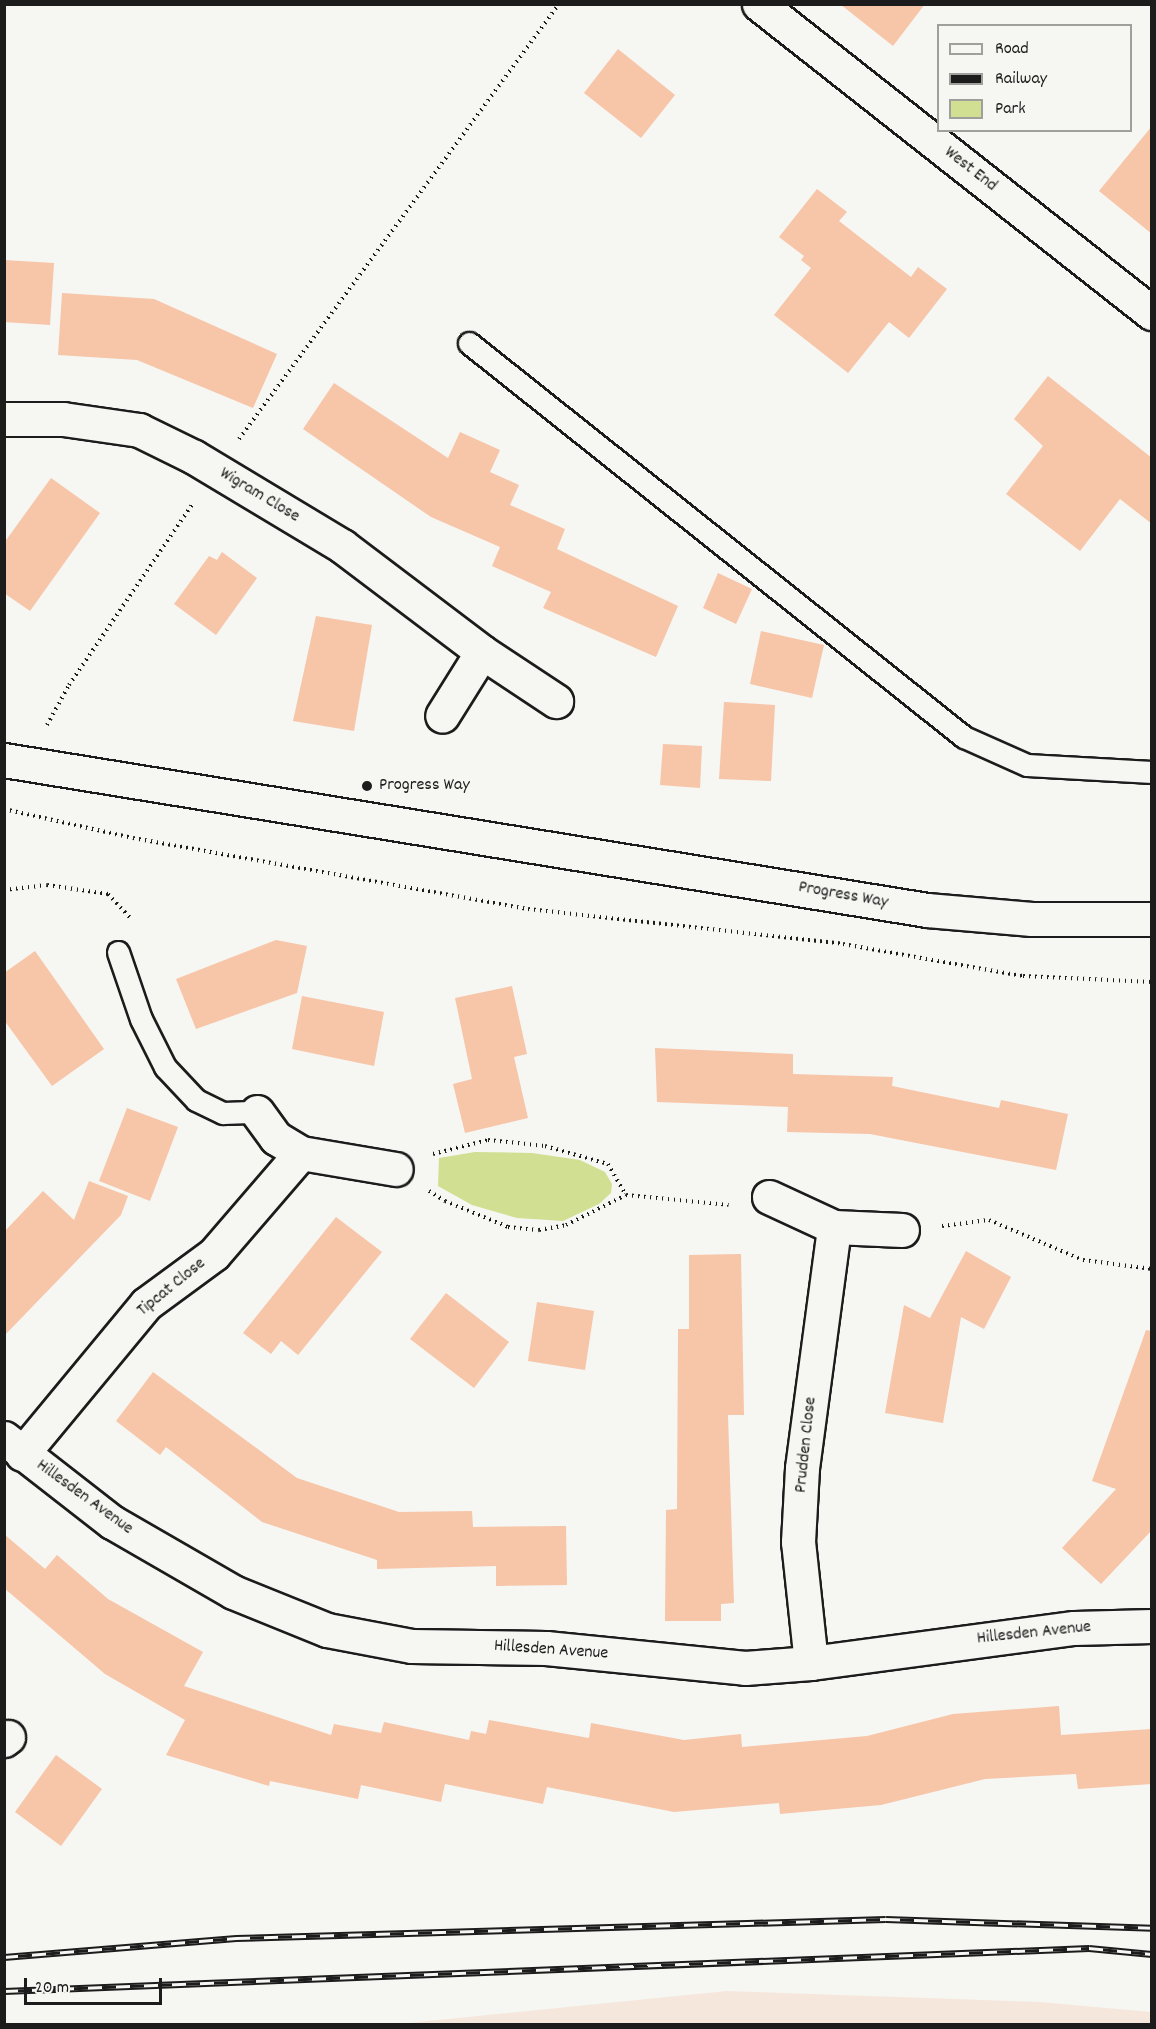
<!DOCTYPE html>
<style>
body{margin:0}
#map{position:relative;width:1156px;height:2029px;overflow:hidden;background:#f6f6f2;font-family:Dekko,sans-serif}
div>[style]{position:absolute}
.built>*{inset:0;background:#f6e7dc}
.green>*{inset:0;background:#d1df92}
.building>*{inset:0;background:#f7c5a8}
.path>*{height:4px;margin-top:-2px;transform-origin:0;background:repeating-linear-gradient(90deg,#1c1c1c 0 1.5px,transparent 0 6px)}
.roads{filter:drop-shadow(2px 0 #1c1c1c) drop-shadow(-2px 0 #1c1c1c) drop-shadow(0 2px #1c1c1c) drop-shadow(0 -2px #1c1c1c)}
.service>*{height:21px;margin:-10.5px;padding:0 10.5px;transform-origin:10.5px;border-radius:10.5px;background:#f6f6f2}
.minor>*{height:33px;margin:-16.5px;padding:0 16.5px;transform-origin:16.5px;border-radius:16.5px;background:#f6f6f2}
.tertiary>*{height:33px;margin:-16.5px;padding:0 16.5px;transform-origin:16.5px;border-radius:16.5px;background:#f6f6f2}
.primary>*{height:33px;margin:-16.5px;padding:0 16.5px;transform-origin:16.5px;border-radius:16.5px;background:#f6f6f2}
.rail>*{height:7px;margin-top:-3.5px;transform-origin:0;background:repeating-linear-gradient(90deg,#f6f6f2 0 14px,#1c1c1c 0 28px);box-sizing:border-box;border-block:2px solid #1c1c1c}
.dots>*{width:16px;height:16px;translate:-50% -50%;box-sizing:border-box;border:3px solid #f6f6f2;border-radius:50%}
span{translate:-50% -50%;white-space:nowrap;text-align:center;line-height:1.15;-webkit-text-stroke:5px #f6f6f2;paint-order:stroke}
.street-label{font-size:18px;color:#1c1c1c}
.poi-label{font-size:18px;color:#1c1c1c}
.left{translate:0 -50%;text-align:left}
.frame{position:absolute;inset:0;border:6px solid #1c1c1c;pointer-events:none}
.legend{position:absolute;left:937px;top:24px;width:195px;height:108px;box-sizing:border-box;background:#f6f6f2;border:2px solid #9f9f9c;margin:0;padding:8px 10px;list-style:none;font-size:18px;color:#1c1c1c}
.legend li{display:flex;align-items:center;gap:12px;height:30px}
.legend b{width:30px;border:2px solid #9f9f9c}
.scale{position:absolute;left:24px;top:1978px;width:138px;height:27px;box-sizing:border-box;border:3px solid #1c1c1c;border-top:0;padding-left:8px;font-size:18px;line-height:21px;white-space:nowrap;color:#1c1c1c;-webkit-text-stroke:4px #f6f6f2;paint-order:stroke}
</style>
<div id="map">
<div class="built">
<i style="clip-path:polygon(727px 1991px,1040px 2002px,1151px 2012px,1151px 2024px,399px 2024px)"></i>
</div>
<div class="green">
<i style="clip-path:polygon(475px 1152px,532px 1153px,580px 1160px,605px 1172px,612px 1184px,611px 1193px,599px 1204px,563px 1221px,517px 1218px,472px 1205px,438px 1186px,439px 1158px)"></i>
</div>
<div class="building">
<i style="clip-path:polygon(840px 4px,925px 4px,893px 46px)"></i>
<i style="clip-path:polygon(618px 49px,675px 95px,641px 138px,584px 93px)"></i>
<i style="clip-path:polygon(1152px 126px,1152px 234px,1099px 191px)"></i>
<i style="clip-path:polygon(817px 189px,847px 212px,839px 221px,911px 277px,918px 267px,947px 289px,909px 338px,889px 322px,848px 373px,774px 315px,811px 268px,801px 260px,804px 256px,779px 237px)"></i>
<i style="clip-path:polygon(4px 260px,54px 263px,50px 325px,4px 322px)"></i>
<i style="clip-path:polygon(62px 293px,154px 299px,277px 354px,253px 408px,137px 360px,58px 355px)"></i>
<i style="clip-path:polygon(1048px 376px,1152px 458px,1152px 524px,1120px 499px,1080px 551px,1006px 494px,1043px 446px,1014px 419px)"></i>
<i style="clip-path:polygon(334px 383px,448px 458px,460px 432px,500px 450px,490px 472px,519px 485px,510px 505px,565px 529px,557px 549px,678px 606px,656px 657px,543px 608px,551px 592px,492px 566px,500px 547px,431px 517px,303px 429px)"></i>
<i style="clip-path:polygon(51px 478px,100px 513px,30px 611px,4px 593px,4px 543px)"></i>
<i style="clip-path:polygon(222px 552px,257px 578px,216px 635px,174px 604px,209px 556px,217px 560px)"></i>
<i style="clip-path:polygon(718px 573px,752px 589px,736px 624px,703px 608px)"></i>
<i style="clip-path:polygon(316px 616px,372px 625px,354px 731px,293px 721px)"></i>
<i style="clip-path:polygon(761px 631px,824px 645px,812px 698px,750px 684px)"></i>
<i style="clip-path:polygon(724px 702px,775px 705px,771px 781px,719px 779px)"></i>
<i style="clip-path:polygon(663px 744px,702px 746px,700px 788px,660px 785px)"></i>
<i style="clip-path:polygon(276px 940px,307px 946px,297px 993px,196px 1029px,176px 979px)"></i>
<i style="clip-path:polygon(35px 951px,104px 1049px,52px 1086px,4px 1020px,4px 973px)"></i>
<i style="clip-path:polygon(512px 986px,527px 1054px,514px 1057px,528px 1118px,465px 1133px,453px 1084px,472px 1079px,455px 998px)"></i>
<i style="clip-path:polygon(302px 996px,384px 1012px,374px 1066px,292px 1049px)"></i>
<i style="clip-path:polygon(655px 1048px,793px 1054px,793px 1074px,893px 1077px,892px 1086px,999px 1108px,1001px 1100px,1068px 1114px,1056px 1170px,870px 1134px,787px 1132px,788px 1107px,657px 1102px)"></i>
<i style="clip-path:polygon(127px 1108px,178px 1127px,150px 1201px,99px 1181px)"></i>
<i style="clip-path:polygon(89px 1181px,128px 1196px,121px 1215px,4px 1336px,4px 1232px,43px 1191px,74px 1220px)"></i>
<i style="clip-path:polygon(336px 1217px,382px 1252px,298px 1355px,281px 1341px,271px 1354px,243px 1333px)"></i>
<i style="clip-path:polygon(966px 1251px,1011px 1277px,984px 1329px,961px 1317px,943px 1423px,885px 1413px,904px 1305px,930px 1318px)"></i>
<i style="clip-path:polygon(741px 1254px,744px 1415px,728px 1415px,734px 1603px,721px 1604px,721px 1621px,665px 1621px,666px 1510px,677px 1509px,678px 1329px,689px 1329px,689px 1255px)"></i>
<i style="clip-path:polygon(446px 1293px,509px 1342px,474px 1388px,410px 1339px)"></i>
<i style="clip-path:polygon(537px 1302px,594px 1311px,585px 1370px,528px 1361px)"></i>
<i style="clip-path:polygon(1146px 1330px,1152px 1331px,1152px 1530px,1101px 1584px,1062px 1548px,1116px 1489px,1092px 1481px)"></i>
<i style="clip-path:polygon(153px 1372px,297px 1478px,399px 1512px,472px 1511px,473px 1527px,566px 1526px,567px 1585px,496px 1586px,496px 1566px,377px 1569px,377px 1560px,262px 1522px,166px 1447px,160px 1455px,116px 1421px)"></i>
<i style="clip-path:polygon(4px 1534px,45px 1569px,57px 1555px,108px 1599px,203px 1652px,184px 1686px,331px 1735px,334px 1724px,381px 1733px,384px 1722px,469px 1740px,471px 1731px,486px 1734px,489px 1720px,589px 1738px,591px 1723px,684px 1740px,741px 1734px,742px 1747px,867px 1736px,953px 1714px,1059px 1706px,1061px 1735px,1152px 1729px,1152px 1784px,1078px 1789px,1076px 1774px,985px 1779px,881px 1805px,780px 1814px,779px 1803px,674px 1812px,547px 1787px,543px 1804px,445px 1784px,441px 1802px,361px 1785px,358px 1799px,270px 1781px,269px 1786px,166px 1755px,185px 1720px,105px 1674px,4px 1588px)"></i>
<i style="clip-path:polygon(56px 1755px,102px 1789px,61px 1846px,15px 1812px)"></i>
</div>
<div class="path">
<i style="left:239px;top:439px;width:540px;rotate:-53.66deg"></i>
<i style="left:47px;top:725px;width:46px;rotate:-61.2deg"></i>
<i style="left:69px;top:685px;width:220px;rotate:-55.7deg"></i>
<i style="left:4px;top:809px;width:132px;rotate:12.7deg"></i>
<i style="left:133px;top:838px;width:401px;rotate:10.2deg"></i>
<i style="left:528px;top:909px;width:317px;rotate:6.3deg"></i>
<i style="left:843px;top:944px;width:183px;rotate:10.1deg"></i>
<i style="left:1023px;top:976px;width:129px;rotate:2.7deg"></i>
<i style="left:4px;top:890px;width:43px;rotate:-6.6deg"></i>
<i style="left:47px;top:885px;width:62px;rotate:8.4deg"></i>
<i style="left:108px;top:894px;width:34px;rotate:47deg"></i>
<i style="left:433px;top:1154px;width:57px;rotate:-14.3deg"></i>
<i style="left:488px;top:1140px;width:57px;rotate:6deg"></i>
<i style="left:545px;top:1146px;width:66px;rotate:15.9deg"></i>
<i style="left:608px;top:1164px;width:36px;rotate:60deg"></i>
<i style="left:429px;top:1191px;width:19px;rotate:32deg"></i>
<i style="left:445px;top:1201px;width:68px;rotate:22.4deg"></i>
<i style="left:508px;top:1227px;width:31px;rotate:6deg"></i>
<i style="left:539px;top:1230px;width:27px;rotate:-10deg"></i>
<i style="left:566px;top:1225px;width:67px;rotate:-26.6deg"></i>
<i style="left:626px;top:1195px;width:103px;rotate:5.5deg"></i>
<i style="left:942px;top:1226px;width:47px;rotate:-7.3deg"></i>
<i style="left:989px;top:1220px;width:102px;rotate:23.1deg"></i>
<i style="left:1083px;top:1260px;width:70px;rotate:7.4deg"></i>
</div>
<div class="roads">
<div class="service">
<i style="left:469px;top:343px;width:633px;rotate:38.52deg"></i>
<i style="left:964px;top:737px;width:69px;rotate:24deg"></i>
<i style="left:1027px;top:765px;width:125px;rotate:3.2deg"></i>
<i style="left:118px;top:952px;width:71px;rotate:71.1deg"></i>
<i style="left:141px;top:1019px;width:54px;rotate:63.4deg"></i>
<i style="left:165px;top:1067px;width:45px;rotate:46.8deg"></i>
<i style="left:196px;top:1100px;width:30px;rotate:26deg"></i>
<i style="left:223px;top:1113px;width:34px;rotate:-2deg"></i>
</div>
<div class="minor">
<i style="left:4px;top:419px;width:59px"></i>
<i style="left:63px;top:419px;width:77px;rotate:8.2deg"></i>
<i style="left:139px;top:430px;width:61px;rotate:26.1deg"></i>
<i style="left:194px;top:457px;width:173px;rotate:31deg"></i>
<i style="left:342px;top:546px;width:176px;rotate:37.1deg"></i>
<i style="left:482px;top:652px;width:75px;rotate:122deg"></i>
<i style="left:482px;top:652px;width:89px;rotate:33.5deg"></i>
<i style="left:257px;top:1112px;width:32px;rotate:54deg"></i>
<i style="left:276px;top:1138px;width:29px;rotate:31deg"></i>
<i style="left:301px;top:1153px;width:96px;rotate:9.6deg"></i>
<i style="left:769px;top:1197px;width:72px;rotate:24.8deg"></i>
<i style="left:834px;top:1227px;width:68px;rotate:2.5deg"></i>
<i style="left:4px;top:1438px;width:137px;rotate:37.9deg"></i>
<i style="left:112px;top:1522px;width:140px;rotate:30deg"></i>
<i style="left:233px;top:1592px;width:101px;rotate:22deg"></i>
<i style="left:327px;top:1630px;width:86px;rotate:10.7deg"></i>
<i style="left:412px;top:1646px;width:134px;rotate:0.9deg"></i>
<i style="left:546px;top:1648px;width:200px;rotate:5.7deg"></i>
<i style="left:745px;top:1668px;width:66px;rotate:-4.3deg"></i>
<i style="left:811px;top:1663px;width:265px;rotate:-7.6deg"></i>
<i style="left:1074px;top:1628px;width:78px;rotate:-1.5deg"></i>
<i style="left:22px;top:1454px;width:195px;rotate:-50.4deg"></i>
<i style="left:146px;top:1304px;width:84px;rotate:-36.3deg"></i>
<i style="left:214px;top:1254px;width:133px;rotate:-49.3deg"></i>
<i style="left:811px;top:1663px;width:122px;rotate:-96.1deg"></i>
<i style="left:798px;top:1542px;width:74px;rotate:-86.9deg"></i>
<i style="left:802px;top:1468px;width:243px;rotate:-82.4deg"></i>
<i style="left:4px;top:1740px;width:5px;rotate:-37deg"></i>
</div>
<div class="tertiary">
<i style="left:759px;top:4px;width:500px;rotate:38.2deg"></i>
</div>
<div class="primary">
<i style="left:4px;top:760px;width:935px;rotate:9.23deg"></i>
<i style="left:927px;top:910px;width:105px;rotate:4.9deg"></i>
<i style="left:1032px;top:919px;width:120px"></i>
</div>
</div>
<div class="rail">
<i style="left:4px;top:1957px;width:233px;rotate:-4.7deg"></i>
<i style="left:236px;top:1938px;width:650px;rotate:-1.67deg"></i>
<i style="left:886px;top:1919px;width:266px;rotate:1.9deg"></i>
<i style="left:4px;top:1991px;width:1086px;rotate:-2.27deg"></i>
<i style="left:1089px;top:1948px;width:63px;rotate:5.4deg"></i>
</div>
<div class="dots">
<i style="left:367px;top:786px;background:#1c1c1c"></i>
</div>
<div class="street-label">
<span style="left:970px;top:170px;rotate:38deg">West End</span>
<span style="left:259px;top:496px;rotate:31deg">Wigram Close</span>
<span style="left:843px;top:896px;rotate:10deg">Progress Way</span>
<span style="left:172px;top:1288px;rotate:-39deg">Tipcat Close</span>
<span style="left:807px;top:1445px;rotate:-84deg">Prudden Close</span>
<span style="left:84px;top:1498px;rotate:36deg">Hillesden Avenue</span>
<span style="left:1034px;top:1634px;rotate:-6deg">Hillesden Avenue</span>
<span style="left:551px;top:1651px;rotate:4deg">Hillesden Avenue</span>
</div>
<div class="poi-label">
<span class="left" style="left:379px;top:786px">Progress Way</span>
</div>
<div class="frame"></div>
<ul class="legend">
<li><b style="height:8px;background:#f6f6f2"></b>Road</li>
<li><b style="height:8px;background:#1c1c1c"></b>Railway</li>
<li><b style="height:16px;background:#d1df92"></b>Park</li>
</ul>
<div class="scale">20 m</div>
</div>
